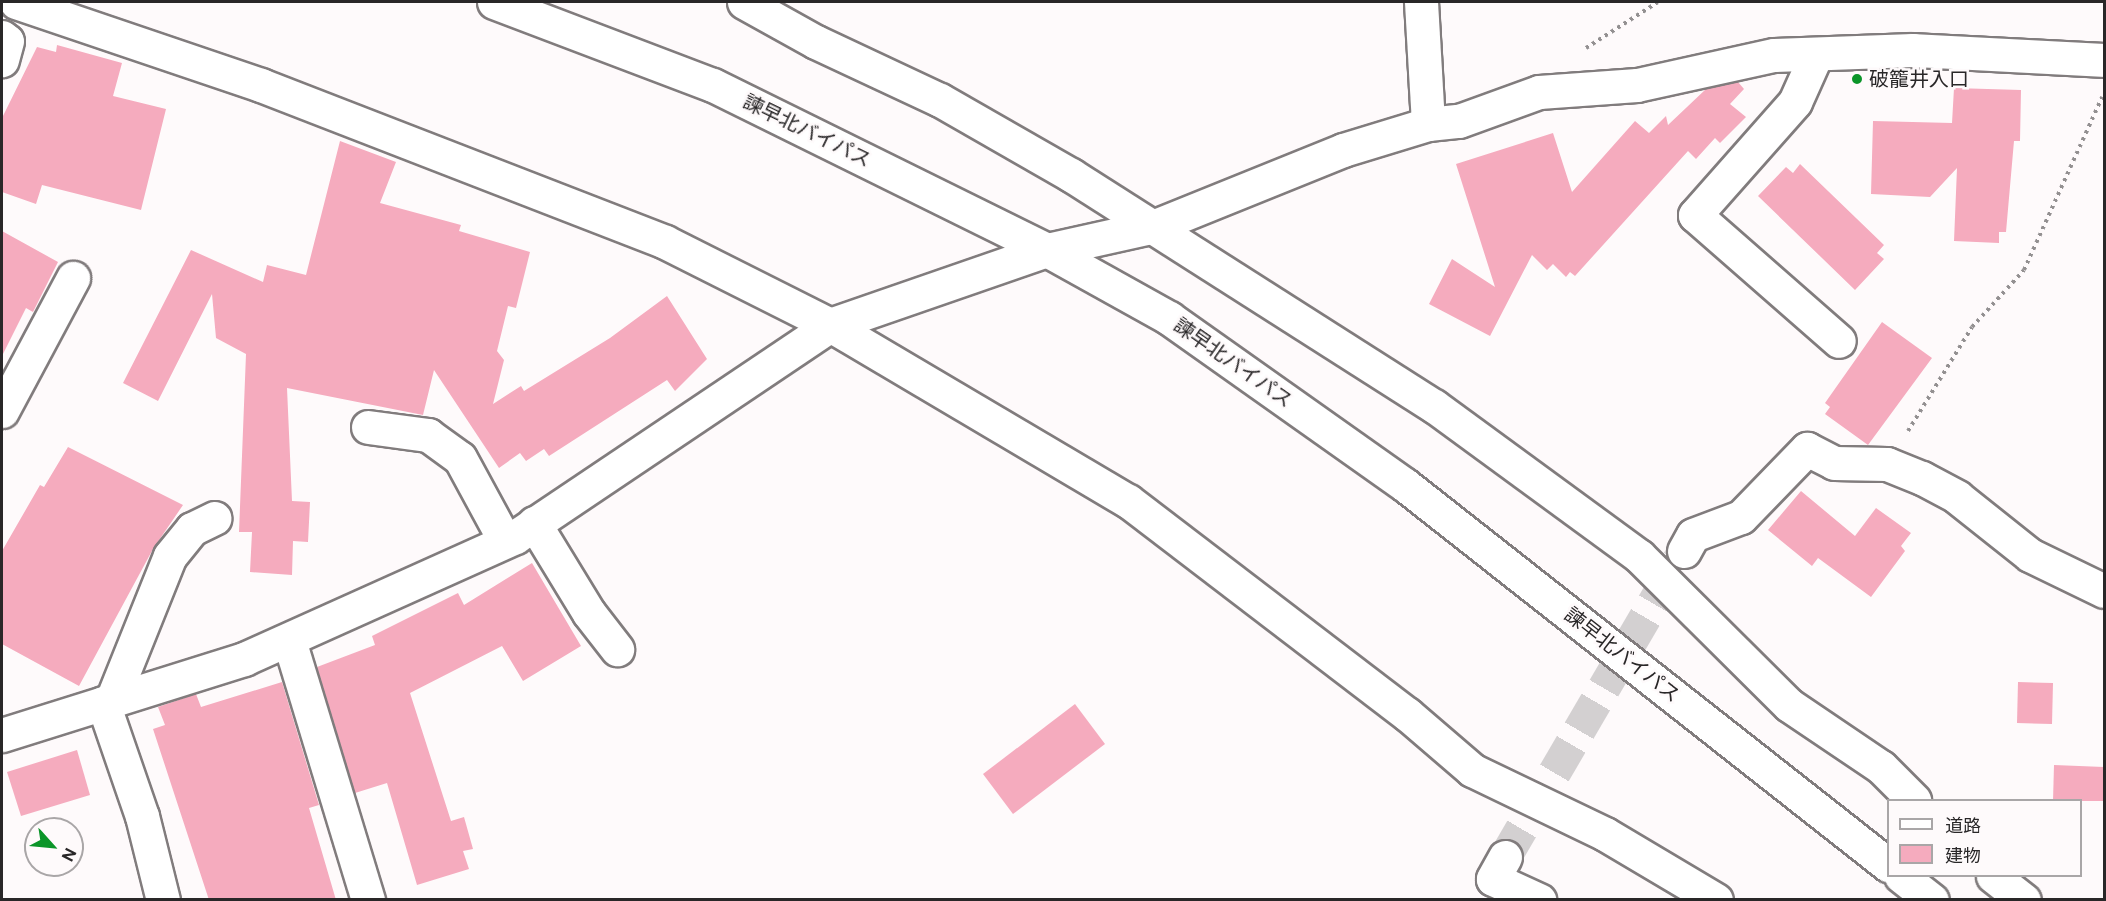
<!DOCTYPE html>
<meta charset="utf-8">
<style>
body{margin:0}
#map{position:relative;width:2106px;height:901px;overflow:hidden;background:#fefafb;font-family:"Public Sans","Noto Sans JP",sans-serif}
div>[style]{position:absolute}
.building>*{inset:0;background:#f5abbe}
.street-tunnel>*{height:33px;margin-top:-16.5px;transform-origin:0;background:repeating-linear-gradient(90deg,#d3d0d1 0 33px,transparent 0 49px)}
.path>*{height:4px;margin-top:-2px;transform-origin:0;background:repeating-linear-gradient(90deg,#939091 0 3px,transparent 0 7.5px)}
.roads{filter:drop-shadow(2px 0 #817c7d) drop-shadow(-2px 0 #817c7d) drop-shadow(0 2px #817c7d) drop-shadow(0 -2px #817c7d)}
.street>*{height:33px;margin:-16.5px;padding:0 16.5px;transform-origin:16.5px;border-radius:16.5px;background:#fff}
.highway>*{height:33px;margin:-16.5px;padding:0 16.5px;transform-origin:16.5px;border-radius:16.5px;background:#fff}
.dots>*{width:16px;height:16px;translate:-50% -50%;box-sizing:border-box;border:3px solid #fefafb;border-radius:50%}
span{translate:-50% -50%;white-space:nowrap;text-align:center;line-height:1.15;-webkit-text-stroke:5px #fefafb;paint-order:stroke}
.poi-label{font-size:20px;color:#292728}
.left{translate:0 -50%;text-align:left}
.street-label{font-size:20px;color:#292728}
.frame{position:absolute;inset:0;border:3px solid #292728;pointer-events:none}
.legend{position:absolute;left:1887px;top:799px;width:195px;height:78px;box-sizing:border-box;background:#fefafb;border:2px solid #a9a6a7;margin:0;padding:8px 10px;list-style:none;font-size:18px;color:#292728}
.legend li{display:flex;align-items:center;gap:12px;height:30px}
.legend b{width:30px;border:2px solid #a9a6a7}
.north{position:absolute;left:24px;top:817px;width:60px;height:60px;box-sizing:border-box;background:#fefafb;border:2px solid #a9a6a7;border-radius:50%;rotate:117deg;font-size:16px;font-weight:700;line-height:24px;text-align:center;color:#292728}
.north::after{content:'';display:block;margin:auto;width:21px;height:27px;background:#0b9529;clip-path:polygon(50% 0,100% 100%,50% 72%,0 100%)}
</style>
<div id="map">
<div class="building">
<i style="clip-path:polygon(57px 45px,122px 63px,113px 96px,166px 109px,141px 210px,42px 185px,36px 204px,2px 192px,2px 118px,37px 47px,56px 52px)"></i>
<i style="clip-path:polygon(1738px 82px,1744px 89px,1730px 104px,1746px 117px,1720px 143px,1715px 138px,1696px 159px,1688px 151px,1575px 276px,1570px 272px,1566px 277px,1553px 264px,1547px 270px,1532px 255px,1490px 336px,1429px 304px,1452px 259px,1495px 287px,1456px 164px,1553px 133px,1572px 192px,1635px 121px,1649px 133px,1666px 116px,1668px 125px,1706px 89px)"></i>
<i style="clip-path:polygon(1954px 88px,2021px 90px,2020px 141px,2014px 141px,2006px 232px,1999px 232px,1999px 243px,1954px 241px,1957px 168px,1930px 197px,1871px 194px,1873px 121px,1952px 123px)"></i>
<i style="clip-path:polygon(340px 141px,396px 162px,380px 203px,461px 225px,459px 231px,530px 252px,516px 308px,508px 306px,497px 351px,504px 360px,493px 404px,521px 386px,524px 391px,610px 338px,667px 296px,707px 359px,675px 391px,667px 380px,549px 456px,544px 449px,526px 461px,520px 453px,499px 468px,434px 370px,423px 415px,287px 388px,292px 501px,310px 502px,308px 542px,293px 541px,292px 575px,250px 572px,252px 532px,239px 532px,246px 354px,216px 338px,212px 294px,158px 401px,123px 383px,191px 250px,263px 282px,267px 265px,306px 275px)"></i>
<i style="clip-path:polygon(1800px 164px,1884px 245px,1877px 253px,1884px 259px,1855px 290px,1758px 196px,1786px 167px,1793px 173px)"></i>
<i style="clip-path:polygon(2px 231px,58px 262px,33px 312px,26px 308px,2px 356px)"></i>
<i style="clip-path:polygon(1882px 322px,1932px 358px,1868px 445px,1825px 414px,1830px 407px,1825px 403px)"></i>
<i style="clip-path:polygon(68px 447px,183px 505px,153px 549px,79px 686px,2px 644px,2px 551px,40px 485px,44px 487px)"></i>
<i style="clip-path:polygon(1801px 491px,1855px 536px,1876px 508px,1911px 533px,1901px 546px,1905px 551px,1871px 597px,1818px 558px,1812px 566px,1768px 530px)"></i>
<i style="clip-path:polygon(532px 563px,581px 646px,523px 681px,502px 646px,410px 693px,451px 821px,464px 817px,473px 849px,463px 851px,469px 869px,417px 885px,387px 783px,355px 793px,317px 667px,375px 645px,372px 636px,458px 593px,464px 605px)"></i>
<i style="clip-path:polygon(282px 682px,319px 805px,309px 808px,336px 900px,209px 900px,153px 729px,165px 725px,158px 707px,196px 694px,201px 707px)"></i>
<i style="clip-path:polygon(2018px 682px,2053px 683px,2052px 724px,2017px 723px)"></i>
<i style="clip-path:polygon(1075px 704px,1105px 744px,1013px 814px,983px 774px)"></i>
<i style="clip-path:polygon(77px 750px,90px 795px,21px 816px,7px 772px)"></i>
<i style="clip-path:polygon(2054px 765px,2104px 767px,2104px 801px,2053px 801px)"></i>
</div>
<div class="street-tunnel">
<i style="left:1505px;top:857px;width:355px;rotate:-59.7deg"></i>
</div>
<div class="path">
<i style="left:1586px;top:48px;width:85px;rotate:-32.6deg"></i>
<i style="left:1908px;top:431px;width:122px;rotate:-58.4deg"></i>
<i style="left:1972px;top:327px;width:77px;rotate:-47.6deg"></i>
<i style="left:2024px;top:270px;width:190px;rotate:-65.7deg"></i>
</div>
<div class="roads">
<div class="street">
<i style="left:16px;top:2px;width:259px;rotate:18.7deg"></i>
<i style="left:261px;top:85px;width:433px;rotate:21.2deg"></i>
<i style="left:665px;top:242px;width:185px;rotate:26.7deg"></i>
<i style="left:830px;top:325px;width:346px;rotate:30.6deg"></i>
<i style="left:1128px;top:501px;width:351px;rotate:37.4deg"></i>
<i style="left:1407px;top:714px;width:86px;rotate:40.7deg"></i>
<i style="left:1472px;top:770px;width:148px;rotate:25.7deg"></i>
<i style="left:1605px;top:834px;width:129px;rotate:30.7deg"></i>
<i style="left:744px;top:2px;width:82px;rotate:29.1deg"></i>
<i style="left:816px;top:42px;width:137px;rotate:25.1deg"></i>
<i style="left:940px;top:100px;width:151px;rotate:29.8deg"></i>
<i style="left:1071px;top:175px;width:430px;rotate:32.5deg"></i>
<i style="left:1434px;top:406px;width:254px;rotate:36.2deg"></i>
<i style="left:1639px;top:556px;width:211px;rotate:44.8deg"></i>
<i style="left:1789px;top:705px;width:111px;rotate:34deg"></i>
<i style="left:1881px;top:767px;width:47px;rotate:45deg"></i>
<i style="left:1421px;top:2px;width:122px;rotate:86.7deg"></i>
<i style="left:2px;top:37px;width:6px;rotate:39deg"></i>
<i style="left:7px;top:41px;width:20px;rotate:105deg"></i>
<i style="left:1816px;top:55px;width:51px;rotate:114.1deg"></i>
<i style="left:1795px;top:102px;width:151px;rotate:131.5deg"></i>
<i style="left:1695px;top:215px;width:191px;rotate:41.2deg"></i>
<i style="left:2px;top:411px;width:151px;rotate:-61.9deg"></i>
<i style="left:368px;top:427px;width:61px;rotate:7.6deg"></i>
<i style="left:428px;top:435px;width:39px;rotate:36deg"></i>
<i style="left:460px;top:458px;width:94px;rotate:61.5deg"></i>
<i style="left:534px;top:523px;width:105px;rotate:58.6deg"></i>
<i style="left:589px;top:613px;width:46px;rotate:52.1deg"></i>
<i style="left:1684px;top:551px;width:18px;rotate:-61deg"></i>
<i style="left:1693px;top:535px;width:51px;rotate:-20.6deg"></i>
<i style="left:1741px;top:517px;width:95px;rotate:-45.9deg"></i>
<i style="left:1807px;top:449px;width:30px;rotate:27deg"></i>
<i style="left:1834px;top:463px;width:53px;rotate:1.1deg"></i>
<i style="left:1887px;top:464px;width:38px;rotate:22deg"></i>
<i style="left:1922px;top:478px;width:40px;rotate:28deg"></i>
<i style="left:1957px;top:497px;width:93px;rotate:38.5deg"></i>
<i style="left:2030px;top:555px;width:82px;rotate:25.9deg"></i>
<i style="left:289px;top:640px;width:272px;rotate:73.1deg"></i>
<i style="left:112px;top:700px;width:155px;rotate:-68.1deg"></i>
<i style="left:170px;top:556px;width:35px;rotate:-51deg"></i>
<i style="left:192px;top:529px;width:25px;rotate:-26deg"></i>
<i style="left:103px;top:703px;width:120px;rotate:71deg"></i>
<i style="left:142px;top:816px;width:87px;rotate:76deg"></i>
<i style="left:2px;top:735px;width:254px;rotate:-17.4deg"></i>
<i style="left:244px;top:659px;width:297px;rotate:-24.2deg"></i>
<i style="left:515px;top:537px;width:380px;rotate:-33.9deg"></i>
<i style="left:830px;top:325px;width:230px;rotate:-19.1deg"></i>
<i style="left:1047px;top:250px;width:111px;rotate:-12.5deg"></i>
<i style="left:1155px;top:226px;width:203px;rotate:-22deg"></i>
<i style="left:1343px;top:150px;width:89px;rotate:-17deg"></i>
<i style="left:1428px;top:124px;width:31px;rotate:-6deg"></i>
<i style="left:1459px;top:121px;width:85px;rotate:-19.9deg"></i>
<i style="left:1539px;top:92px;width:98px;rotate:-4.1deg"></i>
<i style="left:1637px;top:85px;width:140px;rotate:-12.4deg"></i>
<i style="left:1774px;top:55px;width:139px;rotate:-2.1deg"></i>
<i style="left:1913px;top:50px;width:191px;rotate:3deg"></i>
<i style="left:1505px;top:857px;width:25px;rotate:119deg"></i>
<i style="left:1493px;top:879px;width:51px;rotate:24.5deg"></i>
<i style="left:1993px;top:876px;width:39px;rotate:38deg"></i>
</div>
<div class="highway">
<i style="left:494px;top:2px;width:234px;rotate:20.8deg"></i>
<i style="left:713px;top:85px;width:373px;rotate:26.3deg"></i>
<i style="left:1047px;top:250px;width:140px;rotate:29.1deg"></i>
<i style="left:1169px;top:318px;width:289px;rotate:35.3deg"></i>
<i style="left:1405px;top:485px;width:615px;rotate:38.19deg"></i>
<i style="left:1901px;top:876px;width:39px;rotate:38deg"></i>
</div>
</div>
<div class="dots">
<i style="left:1857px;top:79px;background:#0b9529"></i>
</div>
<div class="poi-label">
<span class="left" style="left:1869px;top:79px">破籠井入口</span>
</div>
<div class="street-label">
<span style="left:807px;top:131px;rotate:26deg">諫早北バイパス</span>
<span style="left:1233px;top:363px;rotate:35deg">諫早北バイパス</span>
<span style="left:1622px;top:655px;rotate:38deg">諫早北バイパス</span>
</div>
<div class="frame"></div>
<ul class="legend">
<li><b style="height:8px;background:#fff"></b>道路</li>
<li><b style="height:16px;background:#f5abbe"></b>建物</li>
</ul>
<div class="north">N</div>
</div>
